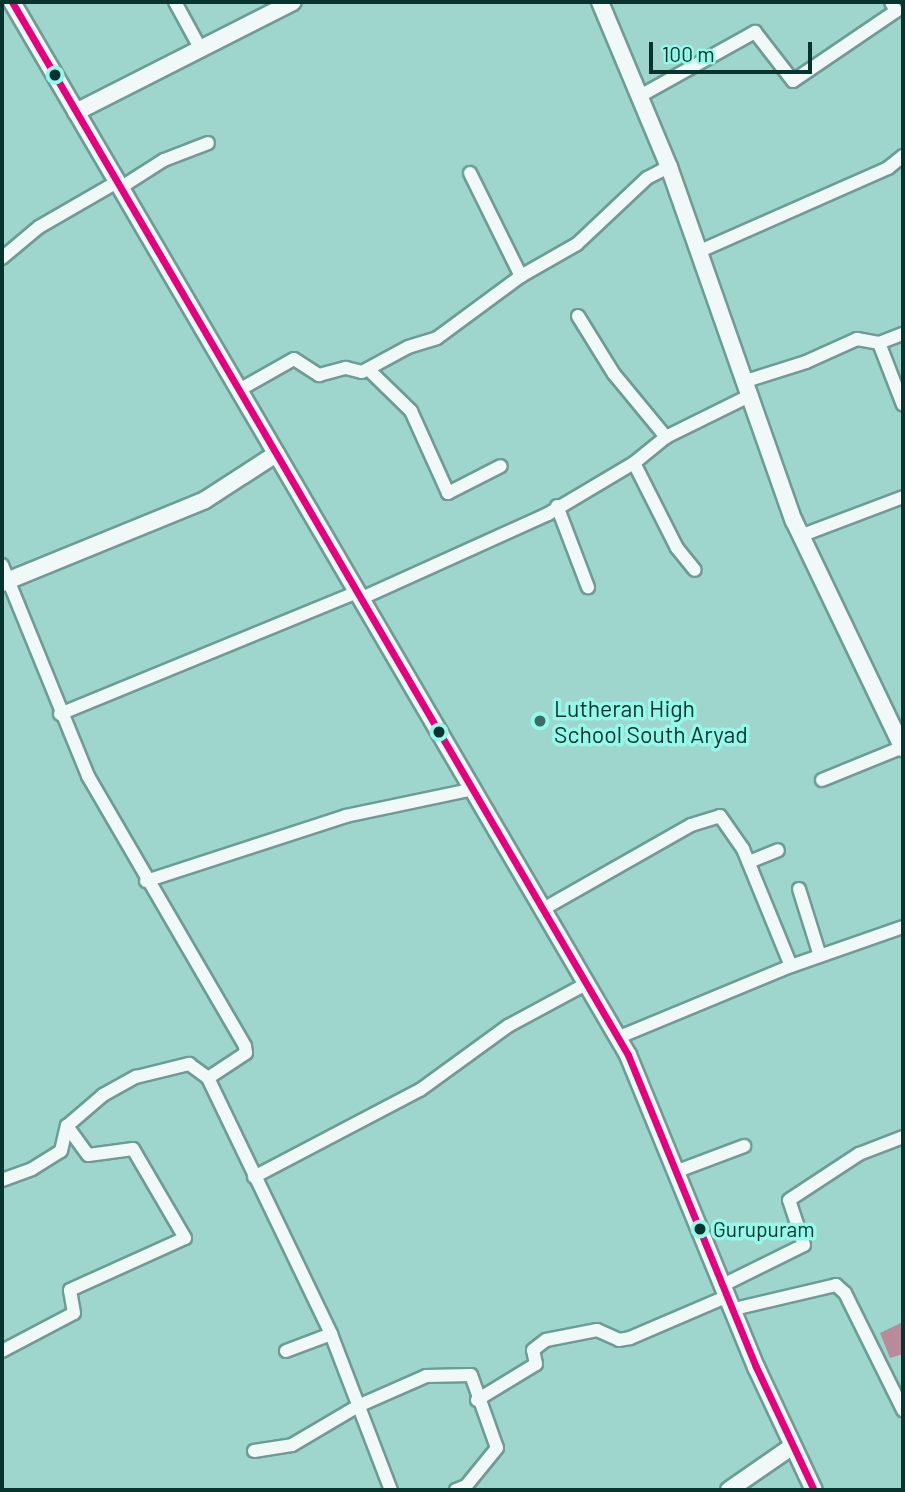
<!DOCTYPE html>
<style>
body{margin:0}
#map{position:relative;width:905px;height:1492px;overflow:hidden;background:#9ed5cc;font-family:Barlow,sans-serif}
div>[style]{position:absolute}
.water>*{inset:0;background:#b88b9a}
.roads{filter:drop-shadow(2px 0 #6e9c95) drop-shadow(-2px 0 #6e9c95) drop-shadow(0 2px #6e9c95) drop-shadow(0 -2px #6e9c95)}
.minor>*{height:12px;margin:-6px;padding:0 6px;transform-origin:6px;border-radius:6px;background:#f0f9f7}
.major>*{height:16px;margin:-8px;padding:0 8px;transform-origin:8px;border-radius:8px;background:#f0f9f7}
.bus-1>*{height:7px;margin:-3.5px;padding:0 3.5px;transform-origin:3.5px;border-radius:3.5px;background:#e5007d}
.dots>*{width:19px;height:19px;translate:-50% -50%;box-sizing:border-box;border:4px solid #96f8e9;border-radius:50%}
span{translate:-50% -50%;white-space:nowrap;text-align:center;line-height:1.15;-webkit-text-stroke:7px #96f8e9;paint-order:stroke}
.bus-label{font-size:21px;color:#07342e}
.left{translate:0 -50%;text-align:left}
.poi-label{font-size:23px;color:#07342e}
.frame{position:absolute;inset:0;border:4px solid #07342e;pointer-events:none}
.scale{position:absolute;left:649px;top:42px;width:163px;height:32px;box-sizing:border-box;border:4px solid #07342e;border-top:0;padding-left:9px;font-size:21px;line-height:24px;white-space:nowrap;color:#07342e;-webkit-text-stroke:5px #96f8e9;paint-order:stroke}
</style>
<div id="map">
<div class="water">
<i style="clip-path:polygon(903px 1322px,903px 1354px,890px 1358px,880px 1333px)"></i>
</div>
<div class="roads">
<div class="minor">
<i style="left:175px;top:2px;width:50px;rotate:61.4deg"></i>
<i style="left:640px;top:96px;width:132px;rotate:-29.1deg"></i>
<i style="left:755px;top:32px;width:62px;rotate:52.2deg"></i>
<i style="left:793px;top:81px;width:125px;rotate:-34.2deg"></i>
<i style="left:896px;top:11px;width:10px;rotate:-119deg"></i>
<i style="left:470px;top:173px;width:115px;rotate:63.7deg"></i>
<i style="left:120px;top:188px;width:52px;rotate:-32.5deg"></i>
<i style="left:164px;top:160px;width:47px;rotate:-21.1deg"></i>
<i style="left:700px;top:251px;width:206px;rotate:-23.8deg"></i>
<i style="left:888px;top:168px;width:19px;rotate:-39deg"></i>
<i style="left:2px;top:258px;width:48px;rotate:-40deg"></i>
<i style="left:39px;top:227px;width:90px;rotate:-30deg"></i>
<i style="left:578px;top:316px;width:68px;rotate:58.2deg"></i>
<i style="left:614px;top:374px;width:82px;rotate:50.5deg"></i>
<i style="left:879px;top:343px;width:66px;rotate:68.8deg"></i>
<i style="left:368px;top:369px;width:60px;rotate:44.3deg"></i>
<i style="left:411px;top:411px;width:90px;rotate:65.7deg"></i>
<i style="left:448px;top:493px;width:59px;rotate:-27deg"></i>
<i style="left:746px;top:381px;width:63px;rotate:-17.6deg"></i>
<i style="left:806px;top:362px;width:56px;rotate:-24.3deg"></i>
<i style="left:857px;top:339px;width:22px;rotate:10deg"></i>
<i style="left:879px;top:343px;width:26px;rotate:-21deg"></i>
<i style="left:239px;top:390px;width:63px;rotate:-29.4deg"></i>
<i style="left:294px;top:359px;width:30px;rotate:33deg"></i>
<i style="left:319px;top:375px;width:28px;rotate:-15deg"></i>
<i style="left:346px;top:368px;width:16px;rotate:14deg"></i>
<i style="left:362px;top:372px;width:52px;rotate:-28.5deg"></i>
<i style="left:408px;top:347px;width:30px;rotate:-17deg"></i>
<i style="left:437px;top:338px;width:104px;rotate:-36.4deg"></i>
<i style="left:521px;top:276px;width:64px;rotate:-29.7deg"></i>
<i style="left:577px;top:244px;width:96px;rotate:-43.3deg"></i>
<i style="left:647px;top:178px;width:25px;rotate:-27deg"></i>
<i style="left:634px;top:463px;width:95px;rotate:63.2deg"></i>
<i style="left:677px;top:548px;width:28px;rotate:51deg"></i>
<i style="left:557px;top:506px;width:87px;rotate:69.1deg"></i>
<i style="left:800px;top:536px;width:110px;rotate:-20.7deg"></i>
<i style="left:2px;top:565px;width:228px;rotate:67.8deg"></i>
<i style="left:88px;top:776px;width:312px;rotate:59.8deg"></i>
<i style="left:245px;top:1046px;width:7px;rotate:82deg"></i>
<i style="left:246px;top:1053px;width:45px;rotate:146.7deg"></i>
<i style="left:362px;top:598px;width:204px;rotate:-24.3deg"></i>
<i style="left:548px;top:514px;width:100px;rotate:-30.7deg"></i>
<i style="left:634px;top:463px;width:41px;rotate:-39.1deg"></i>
<i style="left:666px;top:437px;width:95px;rotate:-26.3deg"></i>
<i style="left:60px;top:714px;width:322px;rotate:-22.3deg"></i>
<i style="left:822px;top:780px;width:87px;rotate:-22.2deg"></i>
<i style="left:749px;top:862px;width:31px;rotate:-22deg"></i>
<i style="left:146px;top:881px;width:210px;rotate:-18deg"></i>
<i style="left:346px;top:816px;width:131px;rotate:-11.9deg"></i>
<i style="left:799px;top:889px;width:70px;rotate:72.6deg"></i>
<i style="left:545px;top:908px;width:168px;rotate:-29.6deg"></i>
<i style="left:691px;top:825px;width:30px;rotate:-17deg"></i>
<i style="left:720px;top:816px;width:40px;rotate:55.1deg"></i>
<i style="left:743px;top:849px;width:126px;rotate:67.7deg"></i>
<i style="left:617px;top:1038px;width:188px;rotate:-22.5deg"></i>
<i style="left:791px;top:966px;width:119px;rotate:-19.2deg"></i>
<i style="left:675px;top:1172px;width:74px;rotate:-20.6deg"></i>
<i style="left:254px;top:1177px;width:187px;rotate:-27.7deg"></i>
<i style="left:420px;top:1090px;width:109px;rotate:-36deg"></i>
<i style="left:508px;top:1026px;width:89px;rotate:-28.3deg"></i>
<i style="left:2px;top:1180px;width:32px;rotate:-20deg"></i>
<i style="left:32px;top:1169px;width:34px;rotate:-32deg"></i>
<i style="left:61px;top:1151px;width:26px;rotate:-77deg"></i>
<i style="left:67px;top:1126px;width:48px;rotate:-40.7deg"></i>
<i style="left:103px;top:1095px;width:38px;rotate:-29deg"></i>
<i style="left:136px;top:1077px;width:55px;rotate:-13.8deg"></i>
<i style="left:189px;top:1064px;width:24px;rotate:36deg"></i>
<i style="left:208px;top:1078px;width:284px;rotate:64.3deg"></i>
<i style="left:331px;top:1334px;width:167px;rotate:69deg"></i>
<i style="left:723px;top:1285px;width:90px;rotate:-26.3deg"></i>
<i style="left:804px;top:1245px;width:47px;rotate:-108.4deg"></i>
<i style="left:789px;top:1200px;width:84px;rotate:-33.3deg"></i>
<i style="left:859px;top:1154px;width:47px;rotate:-21.1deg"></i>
<i style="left:734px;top:1309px;width:105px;rotate:-13.2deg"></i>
<i style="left:836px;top:1285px;width:12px;rotate:42deg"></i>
<i style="left:845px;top:1293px;width:131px;rotate:63.6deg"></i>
<i style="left:2px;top:1351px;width:81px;rotate:-27.8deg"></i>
<i style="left:74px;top:1313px;width:23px;rotate:-100deg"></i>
<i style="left:70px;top:1290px;width:126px;rotate:-24.3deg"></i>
<i style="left:185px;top:1238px;width:103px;rotate:-120.3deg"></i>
<i style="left:133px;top:1149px;width:45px;rotate:172.4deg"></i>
<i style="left:88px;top:1155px;width:36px;rotate:-126deg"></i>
<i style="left:286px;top:1351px;width:48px;rotate:-20.7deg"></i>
<i style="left:477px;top:1400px;width:69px;rotate:-31.4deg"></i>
<i style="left:536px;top:1364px;width:14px;rotate:-102deg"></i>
<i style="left:533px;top:1350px;width:16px;rotate:-38deg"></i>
<i style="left:546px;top:1340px;width:52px;rotate:-11.1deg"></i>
<i style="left:597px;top:1330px;width:24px;rotate:24deg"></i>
<i style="left:619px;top:1340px;width:11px;rotate:-10deg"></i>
<i style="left:630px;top:1338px;width:107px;rotate:-23.2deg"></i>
<i style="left:254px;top:1451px;width:38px;rotate:-9deg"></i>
<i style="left:292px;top:1445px;width:77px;rotate:-30.6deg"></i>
<i style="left:358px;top:1406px;width:74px;rotate:-23.8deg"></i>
<i style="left:426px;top:1376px;width:45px;rotate:-1.3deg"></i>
<i style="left:471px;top:1375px;width:77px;rotate:70.4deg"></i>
<i style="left:497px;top:1448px;width:49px;rotate:129.2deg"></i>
<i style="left:466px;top:1486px;width:11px;rotate:158deg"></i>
</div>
<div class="major">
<i style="left:12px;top:2px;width:1220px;rotate:59.67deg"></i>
<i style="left:628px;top:1055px;width:337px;rotate:67.7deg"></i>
<i style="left:756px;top:1367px;width:136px;rotate:64.8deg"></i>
<i style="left:600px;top:2px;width:179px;rotate:67.3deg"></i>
<i style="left:669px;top:167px;width:375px;rotate:70.6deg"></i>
<i style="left:794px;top:521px;width:252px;rotate:64.4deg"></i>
<i style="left:76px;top:112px;width:243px;rotate:-26.9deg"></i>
<i style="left:2px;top:583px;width:219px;rotate:-22.2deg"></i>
<i style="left:205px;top:500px;width:85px;rotate:-32.9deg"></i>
<i style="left:729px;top:1490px;width:75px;rotate:-34.7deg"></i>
</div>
</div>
<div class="bus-1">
<i style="left:12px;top:2px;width:1220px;rotate:59.67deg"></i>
<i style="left:628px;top:1055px;width:337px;rotate:67.7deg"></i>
<i style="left:756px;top:1367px;width:136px;rotate:64.8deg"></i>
</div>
<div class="dots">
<i style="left:55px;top:75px;background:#07342e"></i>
<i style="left:540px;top:721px;background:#3c6c65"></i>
<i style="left:439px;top:732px;background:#07342e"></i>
<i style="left:700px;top:1229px;background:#07342e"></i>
</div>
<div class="bus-label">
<span class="left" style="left:713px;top:1229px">Gurupuram</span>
</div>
<div class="poi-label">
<span class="left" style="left:554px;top:721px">Lutheran High<br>School South Aryad</span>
</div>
<div class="frame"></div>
<div class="scale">100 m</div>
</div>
